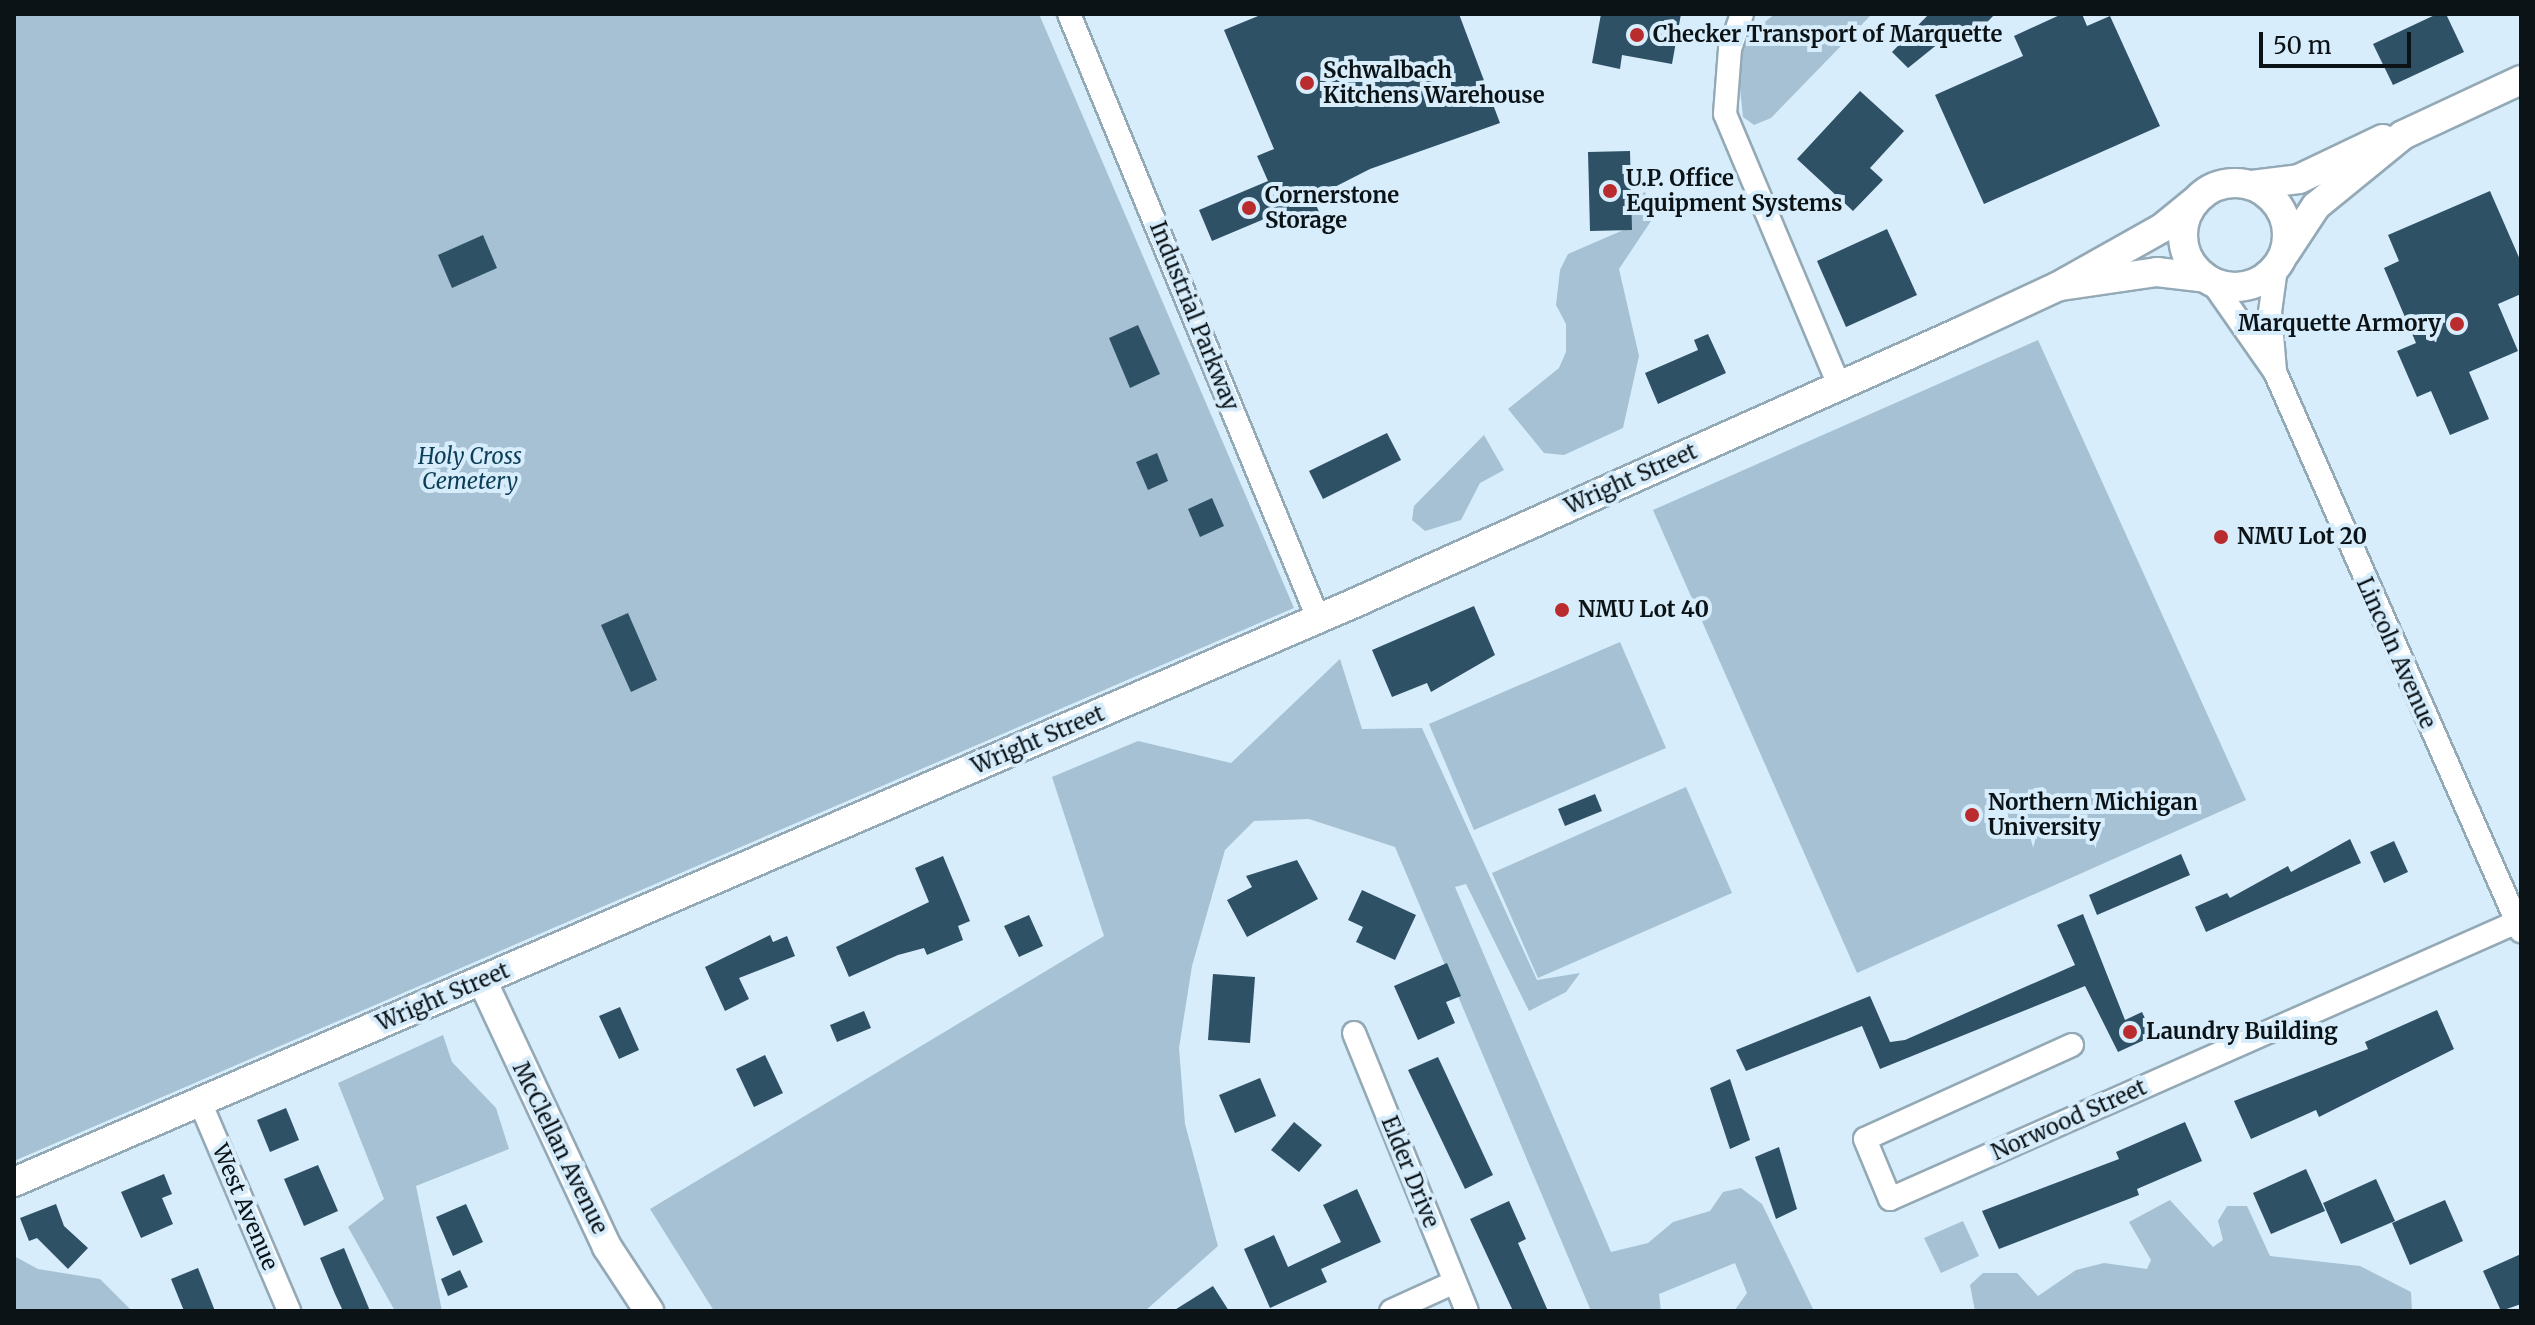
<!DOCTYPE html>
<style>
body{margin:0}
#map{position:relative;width:2535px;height:1325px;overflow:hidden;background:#d7edfc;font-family:Merriweather,serif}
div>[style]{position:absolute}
.green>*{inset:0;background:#a5c1d3}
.building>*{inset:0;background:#2f5166}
.roads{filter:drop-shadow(2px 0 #94a9b6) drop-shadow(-2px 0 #94a9b6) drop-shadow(0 2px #94a9b6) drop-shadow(0 -2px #94a9b6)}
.minor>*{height:22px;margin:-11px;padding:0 11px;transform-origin:11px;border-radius:11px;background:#fff}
.major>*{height:28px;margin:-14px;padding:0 14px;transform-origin:14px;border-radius:14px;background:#fff}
.major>.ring{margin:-14px;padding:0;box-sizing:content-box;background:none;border:28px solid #fff;border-radius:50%}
.dots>*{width:22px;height:22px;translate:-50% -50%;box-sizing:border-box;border:4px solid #d7edfc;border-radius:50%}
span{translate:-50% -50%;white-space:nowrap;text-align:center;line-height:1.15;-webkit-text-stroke:8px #d7edfc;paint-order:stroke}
.poi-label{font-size:22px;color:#0b1317;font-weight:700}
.left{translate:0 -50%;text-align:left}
.right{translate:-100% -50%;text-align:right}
.street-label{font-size:22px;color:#0b1317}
.park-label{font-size:22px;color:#0d3e57;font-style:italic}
.frame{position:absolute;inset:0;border:16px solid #0b1317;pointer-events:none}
.scale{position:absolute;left:2259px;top:32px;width:152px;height:36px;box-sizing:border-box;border:4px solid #0b1317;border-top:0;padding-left:10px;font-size:24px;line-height:28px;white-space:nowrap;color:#0b1317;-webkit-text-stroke:6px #d7edfc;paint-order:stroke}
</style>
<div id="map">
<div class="green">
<i style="clip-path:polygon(14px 14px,1039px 14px,1294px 608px,14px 1161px)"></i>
<i style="clip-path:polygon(1775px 14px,1872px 14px,1771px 118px,1754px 125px,1743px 117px,1737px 59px,1745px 37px)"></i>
<i style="clip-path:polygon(1645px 192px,1655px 215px,1619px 269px,1639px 356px,1623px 428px,1564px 455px,1544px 453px,1508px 409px,1559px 368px,1566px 352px,1566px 324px,1556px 305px,1560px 270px,1568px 254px,1628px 228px,1633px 198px)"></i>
<i style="clip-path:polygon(2038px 340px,2246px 800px,1857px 973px,1653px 510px)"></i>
<i style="clip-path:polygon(1484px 435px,1504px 470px,1480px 483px,1461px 520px,1425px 531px,1412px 520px,1414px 506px)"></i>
<i style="clip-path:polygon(1620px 642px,1666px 748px,1474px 830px,1429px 724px)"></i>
<i style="clip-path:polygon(1340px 659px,1362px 729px,1422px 728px,1537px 980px,1580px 973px,1566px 992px,1529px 1011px,1466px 884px,1455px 887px,1611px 1252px,1648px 1243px,1673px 1222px,1710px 1211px,1723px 1192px,1741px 1188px,1762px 1204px,1814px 1311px,1734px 1311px,1747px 1293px,1735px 1263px,1659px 1294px,1661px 1311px,1591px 1311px,1395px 847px,1309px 819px,1254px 821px,1225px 850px,1192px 966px,1179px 1048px,1185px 1124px,1218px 1246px,1145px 1311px,714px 1311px,650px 1209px,1104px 936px,1052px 777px,1138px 741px,1231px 763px)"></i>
<i style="clip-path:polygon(1686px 787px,1732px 893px,1538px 978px,1492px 873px)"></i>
<i style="clip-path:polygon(443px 1035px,452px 1062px,496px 1108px,509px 1149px,416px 1186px,442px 1311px,395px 1311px,348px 1227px,384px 1199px,338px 1083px)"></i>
<i style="clip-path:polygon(2170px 1200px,2213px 1247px,2223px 1240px,2218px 1221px,2227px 1206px,2247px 1206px,2270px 1256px,2360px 1266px,2411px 1292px,2412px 1311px,1975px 1311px,1970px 1285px,1983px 1273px,2017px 1273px,2038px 1296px,2076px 1270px,2104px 1263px,2147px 1269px,2151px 1260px,2129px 1222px)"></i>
<i style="clip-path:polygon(1963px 1221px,1979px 1256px,1941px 1273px,1924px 1238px)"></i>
<i style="clip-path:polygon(14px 1256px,38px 1269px,100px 1279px,132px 1311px,14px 1311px)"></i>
</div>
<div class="building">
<i style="clip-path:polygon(1263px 14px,1459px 14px,1500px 123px,1370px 169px,1313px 198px,1320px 214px,1288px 227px,1281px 212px,1212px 241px,1199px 210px,1268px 181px,1257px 156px,1274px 149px,1224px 30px)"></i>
<i style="clip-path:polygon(1601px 14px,1681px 14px,1672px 64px,1622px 55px,1620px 69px,1592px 63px)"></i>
<i style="clip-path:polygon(1929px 14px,1995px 14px,1966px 44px,1954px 31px,1908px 68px,1892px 52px)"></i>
<i style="clip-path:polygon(2062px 14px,2082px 14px,2087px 26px,2110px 16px,2160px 126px,1984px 204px,1935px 95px,2023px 56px,2014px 36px)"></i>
<i style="clip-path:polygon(2437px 14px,2446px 14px,2464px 52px,2393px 85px,2373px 44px)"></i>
<i style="clip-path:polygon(1860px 91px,1904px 131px,1870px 168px,1883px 180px,1853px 211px,1797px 159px)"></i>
<i style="clip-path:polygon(1630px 151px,1632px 230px,1590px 231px,1588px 152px)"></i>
<i style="clip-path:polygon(2490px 191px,2521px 262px,2521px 294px,2498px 304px,2518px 351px,2469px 372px,2489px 419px,2450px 435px,2431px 391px,2417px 397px,2397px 351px,2416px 343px,2384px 268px,2399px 261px,2388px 235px)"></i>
<i style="clip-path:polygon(1887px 229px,1917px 295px,1846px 327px,1817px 261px)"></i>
<i style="clip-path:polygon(483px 235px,497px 268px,452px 288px,438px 255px)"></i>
<i style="clip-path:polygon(1138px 325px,1160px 374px,1130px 388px,1109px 338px)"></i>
<i style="clip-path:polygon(1708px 334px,1726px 373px,1658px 404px,1645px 373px,1698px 350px,1694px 340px)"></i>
<i style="clip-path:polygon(1387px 433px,1401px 460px,1323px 499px,1309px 471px)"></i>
<i style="clip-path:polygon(1157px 453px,1168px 481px,1148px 490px,1136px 462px)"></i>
<i style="clip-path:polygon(1212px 498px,1224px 526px,1200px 537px,1188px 509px)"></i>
<i style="clip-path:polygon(1474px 606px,1495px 655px,1431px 692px,1427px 683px,1392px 697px,1372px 650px)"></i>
<i style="clip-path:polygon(628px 613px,657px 680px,631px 692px,601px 625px)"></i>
<i style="clip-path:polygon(1595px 794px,1602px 811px,1565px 826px,1558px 809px)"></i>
<i style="clip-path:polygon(2350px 839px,2361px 863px,2206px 932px,2195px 907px,2227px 893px,2230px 898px,2288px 866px,2291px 872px)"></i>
<i style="clip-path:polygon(2394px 841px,2408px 872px,2384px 883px,2370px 852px)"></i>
<i style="clip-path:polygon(2181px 854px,2190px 875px,2097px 915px,2089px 895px)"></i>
<i style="clip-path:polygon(943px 856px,970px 921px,958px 926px,963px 940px,927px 955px,924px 948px,898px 955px,849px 977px,836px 947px,929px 902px,915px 868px)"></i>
<i style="clip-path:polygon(1297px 860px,1318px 899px,1247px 937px,1227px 900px,1252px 887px,1246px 876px)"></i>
<i style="clip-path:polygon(1362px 890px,1416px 915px,1395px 960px,1356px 942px,1363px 927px,1348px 920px)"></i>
<i style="clip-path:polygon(2083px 914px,2125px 1020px,2142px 1012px,2153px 1036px,2118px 1052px,2085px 986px,1880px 1069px,1862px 1026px,1746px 1071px,1736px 1050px,1870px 996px,1890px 1042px,1905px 1040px,2075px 965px,2057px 925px)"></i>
<i style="clip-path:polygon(1029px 915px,1043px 946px,1019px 957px,1004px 926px)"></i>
<i style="clip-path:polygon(770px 935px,773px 942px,787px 936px,795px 956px,739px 978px,749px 999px,725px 1011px,705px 967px)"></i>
<i style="clip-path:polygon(1447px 963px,1461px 996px,1446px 1002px,1455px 1023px,1418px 1040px,1394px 986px)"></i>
<i style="clip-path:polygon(1213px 974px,1255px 977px,1250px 1043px,1208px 1040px)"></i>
<i style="clip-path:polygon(620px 1007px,639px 1050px,619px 1059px,599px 1016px)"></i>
<i style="clip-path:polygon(2437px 1010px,2454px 1049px,2319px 1117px,2316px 1110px,2251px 1139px,2234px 1101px,2368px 1049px,2365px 1042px)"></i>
<i style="clip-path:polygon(864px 1011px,871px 1028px,837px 1042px,830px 1025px)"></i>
<i style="clip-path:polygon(765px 1055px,783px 1093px,754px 1107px,736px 1069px)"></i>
<i style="clip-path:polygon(1438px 1057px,1493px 1175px,1465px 1189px,1408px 1070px)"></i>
<i style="clip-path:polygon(1260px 1078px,1276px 1116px,1235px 1133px,1219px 1095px)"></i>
<i style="clip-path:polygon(1730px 1079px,1750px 1140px,1730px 1149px,1710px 1088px)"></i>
<i style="clip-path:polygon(286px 1108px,299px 1140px,270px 1152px,257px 1120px)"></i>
<i style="clip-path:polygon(1294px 1122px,1322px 1145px,1299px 1172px,1271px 1150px)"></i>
<i style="clip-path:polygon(2185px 1122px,2202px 1161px,2137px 1189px,2139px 1195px,1999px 1249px,1982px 1211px,2119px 1159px,2116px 1152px)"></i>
<i style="clip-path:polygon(1779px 1147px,1797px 1209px,1776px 1219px,1755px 1157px)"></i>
<i style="clip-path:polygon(318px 1165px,338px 1211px,304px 1226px,284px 1179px)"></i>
<i style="clip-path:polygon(2306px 1169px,2325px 1211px,2271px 1234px,2253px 1193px)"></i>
<i style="clip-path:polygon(164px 1174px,172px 1194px,162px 1198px,173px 1224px,141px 1238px,121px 1192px)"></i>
<i style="clip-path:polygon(2376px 1179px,2395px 1221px,2341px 1244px,2323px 1203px)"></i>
<i style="clip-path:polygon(1357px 1189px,1381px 1242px,1321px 1269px,1327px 1282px,1270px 1308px,1244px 1249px,1274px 1235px,1288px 1267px,1341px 1242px,1323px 1205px)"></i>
<i style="clip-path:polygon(2445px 1200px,2463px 1241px,2410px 1265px,2392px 1223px)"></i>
<i style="clip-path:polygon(1509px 1201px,1526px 1239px,1518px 1243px,1548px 1311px,1513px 1311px,1470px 1219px)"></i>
<i style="clip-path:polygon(56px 1204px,64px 1226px,88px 1248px,68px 1269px,37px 1238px,29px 1241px,20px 1218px)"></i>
<i style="clip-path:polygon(466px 1204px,483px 1242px,453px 1256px,436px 1217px)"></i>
<i style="clip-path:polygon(344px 1248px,370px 1311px,343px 1311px,335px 1294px,320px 1258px)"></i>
<i style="clip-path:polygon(2521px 1254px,2521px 1304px,2501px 1311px,2483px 1271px)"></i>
<i style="clip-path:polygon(198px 1268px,215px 1311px,184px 1311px,171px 1279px)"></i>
<i style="clip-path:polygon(460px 1270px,468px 1287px,448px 1296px,441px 1279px)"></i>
<i style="clip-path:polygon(1213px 1286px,1229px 1311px,1173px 1311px)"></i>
</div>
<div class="roads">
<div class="minor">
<i style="left:1069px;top:14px;width:653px;rotate:67.6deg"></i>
<i style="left:1742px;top:14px;width:37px;rotate:109deg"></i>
<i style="left:1730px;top:49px;width:65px;rotate:94.4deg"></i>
<i style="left:1725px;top:114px;width:294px;rotate:67.2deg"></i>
<i style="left:2212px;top:282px;width:110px;rotate:55deg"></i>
<i style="left:2275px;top:372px;width:611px;rotate:66.25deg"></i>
<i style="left:2275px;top:371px;width:59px;rotate:-94.8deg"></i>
<i style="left:2270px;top:312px;width:44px;rotate:-82.2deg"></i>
<i style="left:1354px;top:1033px;width:300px;rotate:67.9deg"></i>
<i style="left:2072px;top:1045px;width:227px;rotate:155.6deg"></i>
<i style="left:1865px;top:1139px;width:65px;rotate:67.4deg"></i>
<i style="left:1890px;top:1199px;width:685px;rotate:-23.84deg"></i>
<i style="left:200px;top:1102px;width:227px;rotate:66.9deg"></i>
<i style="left:1391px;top:1311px;width:70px;rotate:-24.4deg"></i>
</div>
<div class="major">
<i class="ring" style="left:2183px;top:183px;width:76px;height:76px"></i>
<i style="left:2252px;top:185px;width:47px;rotate:-7.3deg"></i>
<i style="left:2299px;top:179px;width:93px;rotate:-25.5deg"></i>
<i style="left:2285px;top:253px;width:56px;rotate:-56.6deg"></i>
<i style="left:2316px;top:206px;width:112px;rotate:-39.2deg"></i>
<i style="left:2403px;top:135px;width:130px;rotate:-25deg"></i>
<i style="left:2061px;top:286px;width:97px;rotate:-8.3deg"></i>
<i style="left:2157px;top:272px;width:49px;rotate:7deg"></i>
<i style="left:482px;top:980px;width:295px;rotate:64.9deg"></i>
<i style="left:607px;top:1247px;width:77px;rotate:56.7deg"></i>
<i style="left:14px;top:1182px;width:1465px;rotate:-23.36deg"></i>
<i style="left:1359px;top:601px;width:661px;rotate:-24.12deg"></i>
<i style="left:1962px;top:331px;width:105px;rotate:-24.9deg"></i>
<i style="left:2057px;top:287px;width:120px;rotate:-29.3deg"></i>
<i style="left:2162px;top:228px;width:41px;rotate:-39.1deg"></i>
</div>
</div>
<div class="dots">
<i style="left:1637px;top:35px;background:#ba2b2d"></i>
<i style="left:1307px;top:83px;background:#ba2b2d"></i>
<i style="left:1610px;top:191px;background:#ba2b2d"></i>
<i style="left:1249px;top:208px;background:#ba2b2d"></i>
<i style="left:2457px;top:324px;background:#ba2b2d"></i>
<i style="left:2221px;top:537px;background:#ba2b2d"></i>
<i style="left:1562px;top:610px;background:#ba2b2d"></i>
<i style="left:1972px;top:815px;background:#ba2b2d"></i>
<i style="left:2130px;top:1032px;background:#ba2b2d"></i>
</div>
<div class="poi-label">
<span class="left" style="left:1653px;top:35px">Checker Transport of Marquette</span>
<span class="left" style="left:1323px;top:83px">Schwalbach<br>Kitchens Warehouse</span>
<span class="left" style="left:1626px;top:191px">U.P. Office<br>Equipment Systems</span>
<span class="left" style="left:1265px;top:208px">Cornerstone<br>Storage</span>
<span class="right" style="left:2441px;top:324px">Marquette Armory</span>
<span class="left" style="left:2237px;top:537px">NMU Lot 20</span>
<span class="left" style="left:1578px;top:610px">NMU Lot 40</span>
<span class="left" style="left:1988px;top:815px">Northern Michigan<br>University</span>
<span class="left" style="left:2146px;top:1032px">Laundry Building</span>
</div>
<div class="street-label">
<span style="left:1194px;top:316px;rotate:68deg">Industrial Parkway</span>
<span style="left:1631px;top:479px;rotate:-24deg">Wright Street</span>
<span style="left:2396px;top:653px;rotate:66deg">Lincoln Avenue</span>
<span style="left:1038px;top:740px;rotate:-23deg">Wright Street</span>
<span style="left:443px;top:997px;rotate:-23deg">Wright Street</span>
<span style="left:2069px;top:1120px;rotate:-24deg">Norwood Street</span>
<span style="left:560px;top:1148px;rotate:64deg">McClellan Avenue</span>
<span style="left:1410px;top:1172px;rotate:68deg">Elder Drive</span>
<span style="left:245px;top:1207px;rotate:67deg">West Avenue</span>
</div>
<div class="park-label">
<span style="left:470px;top:469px">Holy Cross<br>Cemetery</span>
</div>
<div class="frame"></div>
<div class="scale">50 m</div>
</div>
